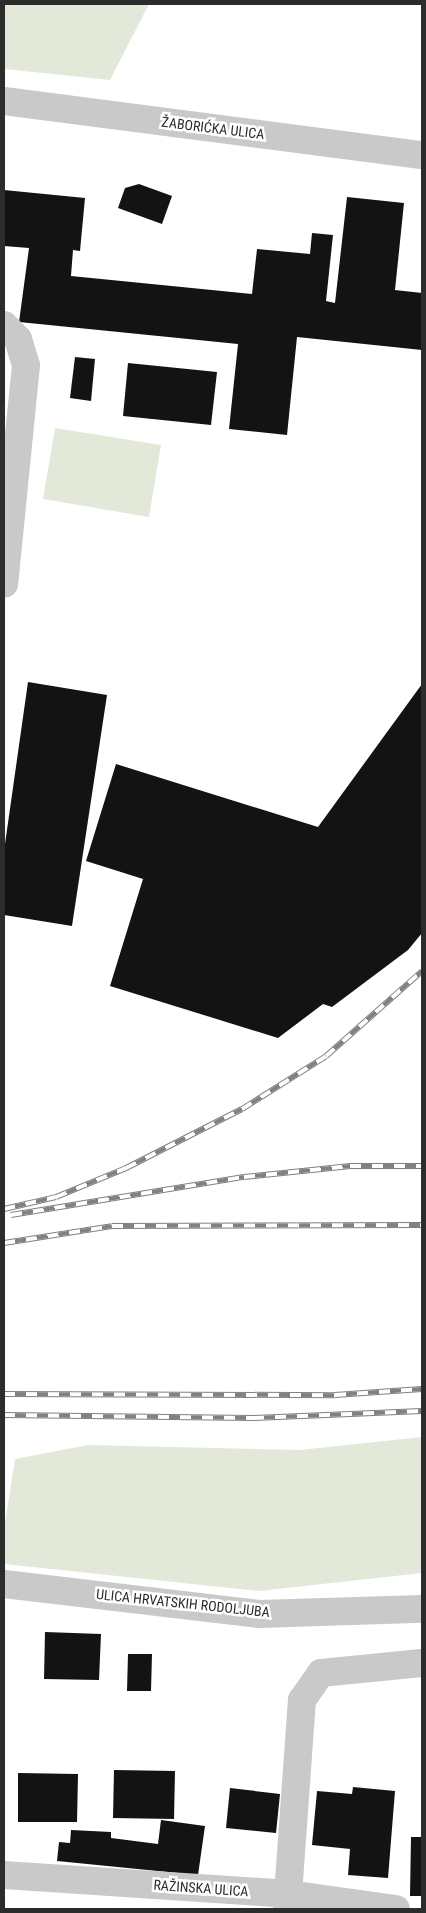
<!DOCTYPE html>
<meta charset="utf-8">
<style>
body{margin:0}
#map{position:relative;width:426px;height:1913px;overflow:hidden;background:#fff;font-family:"Roboto Condensed",sans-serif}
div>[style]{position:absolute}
.green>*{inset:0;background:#e3e9d9}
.building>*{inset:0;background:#131313}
.minor>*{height:28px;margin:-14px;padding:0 14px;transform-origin:14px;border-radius:14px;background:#c9c9c9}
.rail>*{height:5.5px;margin-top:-2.75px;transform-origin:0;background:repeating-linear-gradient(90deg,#fff 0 11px,#818181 0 22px);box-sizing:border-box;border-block:1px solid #818181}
span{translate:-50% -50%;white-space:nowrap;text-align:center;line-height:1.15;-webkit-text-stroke:5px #fff;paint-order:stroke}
.street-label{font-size:14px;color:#2c2c2c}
.frame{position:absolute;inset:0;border:5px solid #2c2c2c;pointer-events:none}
</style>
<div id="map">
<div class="green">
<i style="clip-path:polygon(4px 4px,149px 4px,110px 80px,4px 69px)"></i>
<i style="clip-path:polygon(55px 428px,161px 445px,149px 517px,43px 499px)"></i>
<i style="clip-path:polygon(422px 1437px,422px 1573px,259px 1591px,4px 1564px,4px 1530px,15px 1459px,88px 1445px,300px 1450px)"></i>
</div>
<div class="building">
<i style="clip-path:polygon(139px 184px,172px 196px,162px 224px,118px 208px,125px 188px)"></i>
<i style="clip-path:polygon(4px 190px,85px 198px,80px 251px,73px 250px,71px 276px,252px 294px,257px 249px,310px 254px,312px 233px,333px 235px,326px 301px,335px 303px,347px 197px,404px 203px,395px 290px,422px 293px,422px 350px,297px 337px,287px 435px,229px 429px,238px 344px,19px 322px,29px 248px,4px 246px)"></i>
<i style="clip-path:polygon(75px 357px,95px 359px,91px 401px,70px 398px)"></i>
<i style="clip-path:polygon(128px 363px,217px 372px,211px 425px,123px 416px)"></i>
<i style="clip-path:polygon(28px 682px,107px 695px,72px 926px,4px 915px,4px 851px)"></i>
<i style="clip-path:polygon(422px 684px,422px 933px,408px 950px,332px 1007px,323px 1004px,278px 1038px,110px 986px,143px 879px,86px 861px,116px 764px,318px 827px)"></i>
<i style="clip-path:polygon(45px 1632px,101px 1634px,99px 1680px,44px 1679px)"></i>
<i style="clip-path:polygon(128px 1654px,152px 1654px,151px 1691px,127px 1691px)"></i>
<i style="clip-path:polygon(114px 1770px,175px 1771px,174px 1819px,113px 1818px)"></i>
<i style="clip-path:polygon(18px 1773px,78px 1774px,77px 1822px,18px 1822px)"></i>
<i style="clip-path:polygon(353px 1787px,395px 1791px,388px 1878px,348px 1875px,350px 1849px,312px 1845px,317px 1791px,352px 1794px)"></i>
<i style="clip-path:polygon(230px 1788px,280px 1794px,276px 1833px,226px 1828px)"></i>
<i style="clip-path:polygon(161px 1820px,205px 1826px,198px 1875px,57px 1861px,59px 1842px,70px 1843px,71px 1830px,111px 1832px,111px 1838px,158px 1844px)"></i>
<i style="clip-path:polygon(411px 1837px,422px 1837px,422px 1896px,410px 1896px)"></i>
</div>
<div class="minor">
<i style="left:4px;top:101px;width:421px;rotate:7.4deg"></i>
<i style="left:4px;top:325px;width:20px;rotate:45deg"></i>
<i style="left:18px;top:339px;width:27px;rotate:73deg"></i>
<i style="left:26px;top:365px;width:220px;rotate:95.7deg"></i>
<i style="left:4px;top:1584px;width:257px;rotate:6.7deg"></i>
<i style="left:259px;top:1614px;width:163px;rotate:-1.8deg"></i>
<i style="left:4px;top:1875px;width:286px;rotate:3.8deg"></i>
<i style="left:289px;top:1894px;width:108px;rotate:8deg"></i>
<i style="left:287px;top:1909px;width:210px;rotate:-85.9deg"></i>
<i style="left:302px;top:1700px;width:33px;rotate:-55deg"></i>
<i style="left:321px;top:1673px;width:101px;rotate:-5.7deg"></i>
</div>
<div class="rail">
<i style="left:4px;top:1209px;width:53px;rotate:-13deg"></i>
<i style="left:56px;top:1197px;width:76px;rotate:-22.5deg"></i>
<i style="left:126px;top:1168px;width:130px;rotate:-27deg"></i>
<i style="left:242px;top:1109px;width:99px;rotate:-32.2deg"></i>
<i style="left:326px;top:1056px;width:128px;rotate:-41.5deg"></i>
<i style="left:11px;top:1215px;width:236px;rotate:-9.3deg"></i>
<i style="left:244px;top:1177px;width:107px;rotate:-5.9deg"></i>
<i style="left:350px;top:1166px;width:72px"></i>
<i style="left:4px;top:1243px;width:109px;rotate:-8.9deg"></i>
<i style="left:112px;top:1226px;width:310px;rotate:-0.2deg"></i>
<i style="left:4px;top:1394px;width:331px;rotate:0.2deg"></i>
<i style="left:335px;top:1395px;width:87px;rotate:-3.9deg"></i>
<i style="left:4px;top:1415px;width:249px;rotate:0.7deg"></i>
<i style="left:253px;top:1418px;width:169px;rotate:-2.4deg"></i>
</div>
<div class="street-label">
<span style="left:213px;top:128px;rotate:7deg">ŽABORIĆKA ULICA</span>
<span style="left:183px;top:1603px;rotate:6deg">ULICA HRVATSKIH RODOLJUBA</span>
<span style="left:201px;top:1888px;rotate:4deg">RAŽINSKA ULICA</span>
</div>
<div class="frame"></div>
</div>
